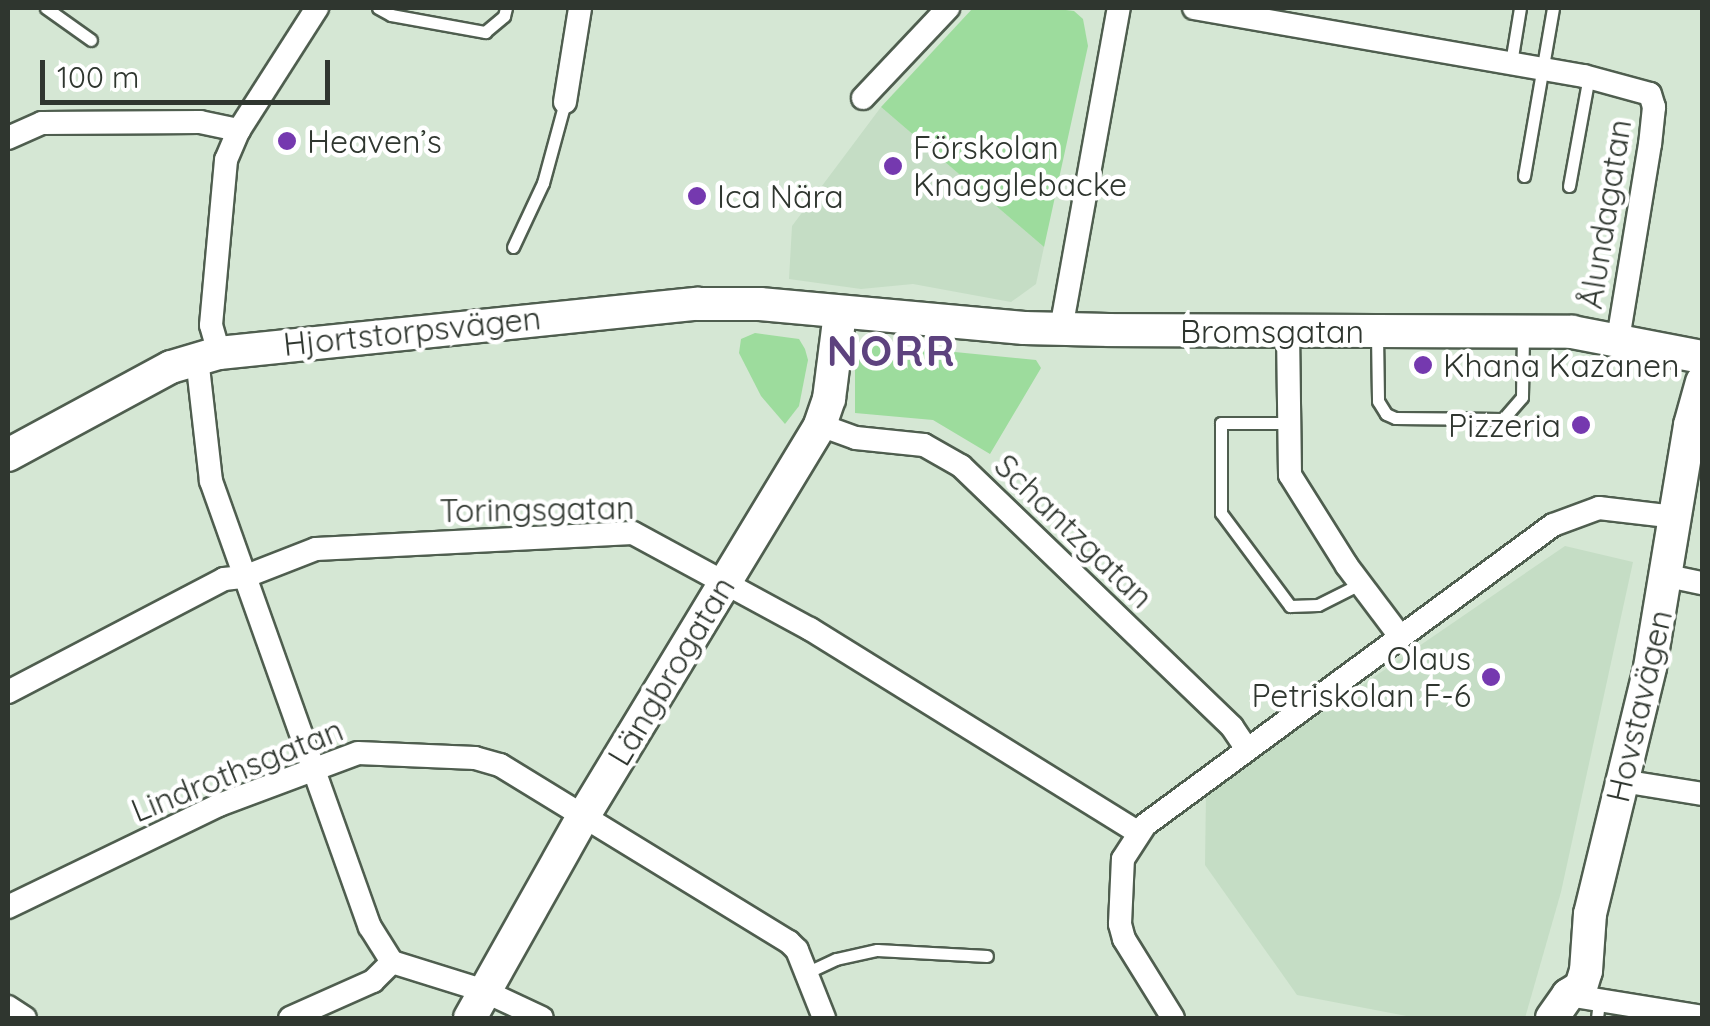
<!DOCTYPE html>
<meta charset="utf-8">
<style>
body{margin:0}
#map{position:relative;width:1710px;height:1026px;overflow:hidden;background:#d5e7d4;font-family:Quicksand,sans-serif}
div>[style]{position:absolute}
.built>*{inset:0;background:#c5ddc5}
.green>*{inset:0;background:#9ddc9d}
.roads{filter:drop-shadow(2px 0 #4f5e4f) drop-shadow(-2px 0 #4f5e4f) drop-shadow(0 2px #4f5e4f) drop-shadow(0 -2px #4f5e4f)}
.lane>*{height:11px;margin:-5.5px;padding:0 5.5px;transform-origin:5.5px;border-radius:5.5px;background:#fff}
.street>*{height:22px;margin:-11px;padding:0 11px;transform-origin:11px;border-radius:11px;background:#fff}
.secondary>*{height:32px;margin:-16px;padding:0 16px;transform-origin:16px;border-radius:16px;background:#fff}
.dots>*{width:28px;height:28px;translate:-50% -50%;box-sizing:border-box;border:5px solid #fff;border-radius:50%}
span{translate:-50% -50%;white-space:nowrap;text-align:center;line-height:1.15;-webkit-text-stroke:9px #fff;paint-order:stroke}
.poi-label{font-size:32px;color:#2f362f}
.left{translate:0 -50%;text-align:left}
.right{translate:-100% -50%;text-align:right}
.street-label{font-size:32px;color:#2f362f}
.district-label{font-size:42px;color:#5d427e;font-weight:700;letter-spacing:2.5px}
.frame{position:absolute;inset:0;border:10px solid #2f362f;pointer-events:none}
.scale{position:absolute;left:40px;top:60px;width:290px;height:45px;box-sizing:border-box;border:5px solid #2f362f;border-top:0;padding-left:12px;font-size:30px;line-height:35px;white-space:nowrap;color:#2f362f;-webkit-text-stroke:8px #fff;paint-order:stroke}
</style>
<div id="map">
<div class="built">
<i style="clip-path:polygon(881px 107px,1044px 247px,1036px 284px,1011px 302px,913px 284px,861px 289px,789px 279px,792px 226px)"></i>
<i style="clip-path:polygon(1565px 546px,1633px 562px,1561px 892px,1525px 1018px,1417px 1018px,1297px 995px,1205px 865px,1206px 792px)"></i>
</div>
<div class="green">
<i style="clip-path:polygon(973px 8px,1050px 8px,1074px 11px,1083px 19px,1088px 46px,1044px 247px,881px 107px)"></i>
<i style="clip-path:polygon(755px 333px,799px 339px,805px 349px,808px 360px,799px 406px,785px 424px,761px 396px,739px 353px,741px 339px)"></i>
<i style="clip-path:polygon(874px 344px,1036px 360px,1041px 368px,990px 454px,933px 420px,855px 413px,855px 362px)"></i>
</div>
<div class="roads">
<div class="lane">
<i style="left:46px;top:8px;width:55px;rotate:35.4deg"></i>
<i style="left:378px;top:8px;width:15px;rotate:28deg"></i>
<i style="left:391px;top:15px;width:96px;rotate:10.3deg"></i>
<i style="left:485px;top:32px;width:25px;rotate:-40deg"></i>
<i style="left:504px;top:16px;width:8px;rotate:-76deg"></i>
<i style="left:1511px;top:63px;width:56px;rotate:-80.7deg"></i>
<i style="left:1524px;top:176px;width:170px;rotate:-80.2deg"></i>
<i style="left:1569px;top:186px;width:112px;rotate:-79.7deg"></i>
<i style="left:513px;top:247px;width:71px;rotate:-64.9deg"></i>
<i style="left:543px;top:183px;width:84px;rotate:-74.8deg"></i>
<i style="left:1377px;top:335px;width:66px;rotate:89.1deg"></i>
<i style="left:1378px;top:401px;width:15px;rotate:58deg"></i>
<i style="left:1386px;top:414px;width:10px;rotate:24deg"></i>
<i style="left:1395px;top:418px;width:108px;rotate:0.5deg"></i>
<i style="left:1503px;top:419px;width:29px;rotate:-49deg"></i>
<i style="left:1522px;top:397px;width:62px;rotate:-89.1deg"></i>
<i style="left:1289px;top:423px;width:68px;rotate:180deg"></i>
<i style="left:1221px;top:423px;width:90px;rotate:90deg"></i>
<i style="left:1221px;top:513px;width:116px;rotate:53.4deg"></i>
<i style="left:1290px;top:606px;width:28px;rotate:-2deg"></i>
<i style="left:1318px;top:605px;width:47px;rotate:-26.6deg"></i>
<i style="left:806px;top:973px;width:33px;rotate:-25deg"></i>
<i style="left:836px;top:959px;width:42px;rotate:-12.4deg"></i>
<i style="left:877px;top:950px;width:110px;rotate:3.1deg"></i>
<i style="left:1597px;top:1018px;width:16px;rotate:-83deg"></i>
</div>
<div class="street">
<i style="left:1194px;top:8px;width:396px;rotate:9.9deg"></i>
<i style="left:1584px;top:76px;width:68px;rotate:15.3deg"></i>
<i style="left:1650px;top:94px;width:14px;rotate:73deg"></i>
<i style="left:1654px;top:107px;width:37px;rotate:96deg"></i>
<i style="left:1650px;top:144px;width:198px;rotate:99.3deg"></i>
<i style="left:863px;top:98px;width:124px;rotate:-46.6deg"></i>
<i style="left:565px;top:102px;width:95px;rotate:-80.9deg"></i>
<i style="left:8px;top:138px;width:37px;rotate:-24deg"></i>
<i style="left:42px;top:123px;width:158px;rotate:-0.4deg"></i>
<i style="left:200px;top:122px;width:40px;rotate:12deg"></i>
<i style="left:1061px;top:329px;width:326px;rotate:-79.8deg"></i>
<i style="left:1288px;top:331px;width:144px;rotate:89.2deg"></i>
<i style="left:1290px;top:475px;width:107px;rotate:57.9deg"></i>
<i style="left:1347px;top:566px;width:86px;rotate:53deg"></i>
<i style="left:219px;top:353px;width:29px;rotate:-106deg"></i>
<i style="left:211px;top:325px;width:166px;rotate:-84.8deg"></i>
<i style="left:226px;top:160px;width:33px;rotate:-67deg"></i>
<i style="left:239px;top:130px;width:145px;rotate:-57.4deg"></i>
<i style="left:197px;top:358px;width:124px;rotate:83.5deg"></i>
<i style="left:211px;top:481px;width:473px;rotate:70.4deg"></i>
<i style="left:370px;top:927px;width:41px;rotate:57.8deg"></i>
<i style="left:820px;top:425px;width:38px;rotate:20deg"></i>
<i style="left:856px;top:438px;width:68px;rotate:5.9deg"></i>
<i style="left:924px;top:445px;width:43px;rotate:29.6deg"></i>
<i style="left:961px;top:466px;width:376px;rotate:43.9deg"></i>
<i style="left:1232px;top:727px;width:27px;rotate:56deg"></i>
<i style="left:1668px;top:576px;width:35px;rotate:12deg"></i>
<i style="left:8px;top:692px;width:244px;rotate:-27.6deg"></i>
<i style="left:224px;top:579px;width:20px;rotate:-6deg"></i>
<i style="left:244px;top:577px;width:77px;rotate:-21.3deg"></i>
<i style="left:316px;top:549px;width:317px;rotate:-2.9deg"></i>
<i style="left:633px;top:533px;width:201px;rotate:28.5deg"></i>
<i style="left:810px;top:629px;width:387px;rotate:31.8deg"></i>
<i style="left:1622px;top:781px;width:81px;rotate:9.2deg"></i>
<i style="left:8px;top:907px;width:234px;rotate:-25.8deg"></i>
<i style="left:219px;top:805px;width:148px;rotate:-20.5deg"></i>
<i style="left:358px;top:753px;width:117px;rotate:2.4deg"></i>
<i style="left:475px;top:758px;width:26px;rotate:16deg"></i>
<i style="left:500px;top:765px;width:339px;rotate:31.5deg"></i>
<i style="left:789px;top:942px;width:11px;rotate:45deg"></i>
<i style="left:797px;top:950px;width:73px;rotate:68.3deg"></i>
<i style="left:392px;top:962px;width:94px;rotate:17.3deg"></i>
<i style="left:482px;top:990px;width:66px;rotate:25deg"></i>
<i style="left:1568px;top:995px;width:136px;rotate:9.3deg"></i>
<i style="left:8px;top:1007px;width:20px;rotate:33deg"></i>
<i style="left:290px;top:1018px;width:91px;rotate:-24deg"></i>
<i style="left:373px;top:981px;width:27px;rotate:-45deg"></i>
<i style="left:1173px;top:1018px;width:93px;rotate:-121.8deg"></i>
<i style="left:1124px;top:939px;width:16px;rotate:-105deg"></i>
<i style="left:1120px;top:924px;width:65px;rotate:-87.4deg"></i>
<i style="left:1123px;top:859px;width:40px;rotate:-57.1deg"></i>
<i style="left:1145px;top:825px;width:506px;rotate:-36.33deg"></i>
<i style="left:1553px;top:525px;width:49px;rotate:-20.3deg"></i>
<i style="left:1599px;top:508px;width:78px;rotate:6.7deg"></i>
</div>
<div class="secondary">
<i style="left:8px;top:455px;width:185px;rotate:-28.4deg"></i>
<i style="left:171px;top:367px;width:50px;rotate:-16.3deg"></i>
<i style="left:219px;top:353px;width:481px;rotate:-5.9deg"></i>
<i style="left:697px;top:304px;width:63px"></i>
<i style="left:760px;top:304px;width:265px;rotate:5.2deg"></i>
<i style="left:1024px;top:328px;width:85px;rotate:1.3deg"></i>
<i style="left:1109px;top:330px;width:463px;rotate:0.2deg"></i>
<i style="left:1572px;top:332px;width:132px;rotate:10.9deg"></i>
<i style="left:470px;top:1018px;width:231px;rotate:-60.7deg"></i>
<i style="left:583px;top:817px;width:458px;rotate:-58.8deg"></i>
<i style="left:820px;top:425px;width:28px;rotate:-71deg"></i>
<i style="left:829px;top:399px;width:87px;rotate:-82.7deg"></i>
<i style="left:1552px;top:1018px;width:28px;rotate:-55deg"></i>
<i style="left:1568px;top:995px;width:15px;rotate:-32deg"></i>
<i style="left:1581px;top:987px;width:17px;rotate:-73deg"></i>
<i style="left:1586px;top:971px;width:57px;rotate:-86deg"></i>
<i style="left:1590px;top:914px;width:254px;rotate:-76.3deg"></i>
<i style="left:1650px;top:667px;width:245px;rotate:-80.6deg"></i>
<i style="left:1690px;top:425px;width:45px;rotate:-74.4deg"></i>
</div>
</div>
<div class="dots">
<i style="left:287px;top:141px;background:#7539af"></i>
<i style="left:893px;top:166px;background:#7539af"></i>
<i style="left:697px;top:196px;background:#7539af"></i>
<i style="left:1423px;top:365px;background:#7539af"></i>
<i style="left:1581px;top:425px;background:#7539af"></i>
<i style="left:1491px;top:677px;background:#7539af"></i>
</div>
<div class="poi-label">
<span class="left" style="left:307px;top:141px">Heaven’s</span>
<span class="left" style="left:913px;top:166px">Förskolan<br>Knagglebacke</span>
<span class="left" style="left:717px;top:196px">Ica Nära</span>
<span class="left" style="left:1443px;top:365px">Khana Kazanen</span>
<span class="right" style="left:1561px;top:425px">Pizzeria</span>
<span class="right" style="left:1471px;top:677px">Olaus<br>Petriskolan F-6</span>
</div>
<div class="street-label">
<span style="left:1605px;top:214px;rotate:-81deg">Ålundagatan</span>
<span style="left:412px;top:331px;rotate:-6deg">Hjortstorpsvägen</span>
<span style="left:1272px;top:331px">Bromsgatan</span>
<span style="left:537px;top:509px;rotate:-1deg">Toringsgatan</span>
<span style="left:1074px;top:531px;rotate:44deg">Schantzgatan</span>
<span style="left:671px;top:671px;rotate:-59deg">Längbrogatan</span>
<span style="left:1639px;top:706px;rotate:-77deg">Hovstavägen</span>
<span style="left:237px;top:770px;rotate:-22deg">Lindrothsgatan</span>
</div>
<div class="district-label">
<span style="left:892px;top:351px">NORR</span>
</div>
<div class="frame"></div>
<div class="scale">100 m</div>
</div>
